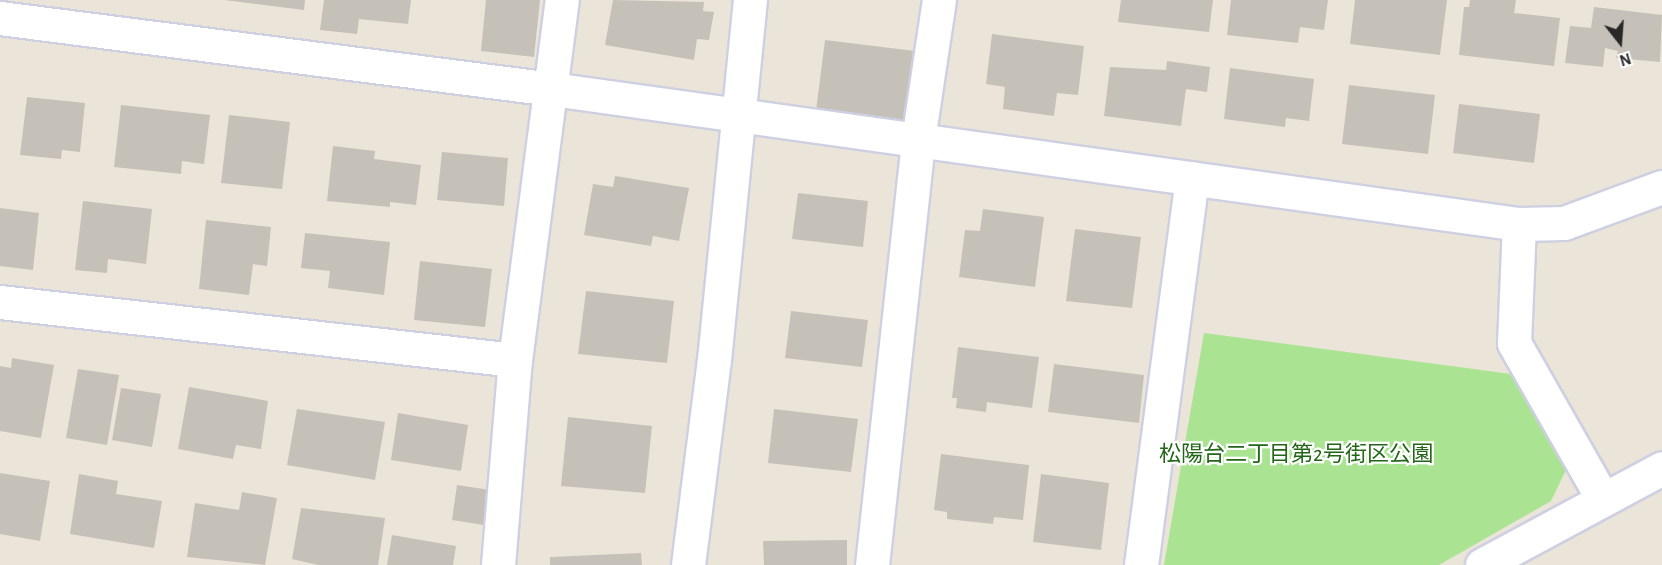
<!DOCTYPE html>
<meta charset="utf-8">
<style>
body{margin:0}
#map{position:relative;width:1662px;height:565px;overflow:hidden;background:#ebe4d8;font-family:"Alegreya Sans","Noto Sans JP",sans-serif}
div>[style]{position:absolute}
.green>*{inset:0;background:#aae492}
.building>*{inset:0;background:#c6c1b8}
.roads{filter:drop-shadow(2px 0 #ced0e2) drop-shadow(-2px 0 #ced0e2) drop-shadow(0 2px #ced0e2) drop-shadow(0 -2px #ced0e2)}
.minor>*{height:33px;margin:-16.5px;padding:0 16.5px;transform-origin:16.5px;border-radius:16.5px;background:#fff}
span{translate:-50% -50%;white-space:nowrap;text-align:center;line-height:1.15;-webkit-text-stroke:4.5px #fff;paint-order:stroke}
.park-label{font-size:22px;color:#236617}
.north{position:absolute;left:1590px;top:12px;width:60px;height:60px;-webkit-text-stroke:4px #fff;paint-order:stroke;rotate:163deg;font-size:16px;font-weight:700;line-height:24px;text-align:center;color:#282828}
.north::after{content:'';display:block;margin:auto;width:21px;height:27px;background:#282828;clip-path:polygon(50% 0,100% 100%,50% 72%,0 100%)}
</style>
<div id="map">
<div class="green">
<i style="clip-path:polygon(1204px 333px,1511px 374px,1567px 468px,1551px 501px,1439px 565px,1164px 565px)"></i>
</div>
<div class="building">
<i style="clip-path:polygon(225px 0,305px 0,304px 10px)"></i>
<i style="clip-path:polygon(324px 0,411px 0,408px 24px,359px 19px,357px 34px,320px 30px)"></i>
<i style="clip-path:polygon(486px 0,540px 0,534px 57px,481px 51px)"></i>
<i style="clip-path:polygon(613px 0,704px 2px,703px 11px,714px 12px,709px 40px,697px 39px,694px 60px,605px 45px)"></i>
<i style="clip-path:polygon(1121px 0,1213px 0,1209px 32px,1118px 22px)"></i>
<i style="clip-path:polygon(1231px 0,1328px 0,1324px 30px,1300px 27px,1298px 43px,1227px 35px)"></i>
<i style="clip-path:polygon(1355px 0,1447px 0,1440px 55px,1350px 44px)"></i>
<i style="clip-path:polygon(1470px 0,1516px 0,1514px 13px,1560px 18px,1554px 66px,1459px 55px,1464px 7px,1469px 7px)"></i>
<i style="clip-path:polygon(1594px 7px,1662px 15px,1660px 62px,1616px 58px,1618px 51px,1605px 48px,1603px 67px,1565px 63px,1570px 26px,1591px 28px)"></i>
<i style="clip-path:polygon(992px 34px,1084px 46px,1078px 95px,1057px 93px,1054px 116px,1003px 109px,1005px 87px,986px 84px)"></i>
<i style="clip-path:polygon(825px 40px,915px 51px,906px 121px,816px 111px)"></i>
<i style="clip-path:polygon(1167px 61px,1210px 67px,1207px 92px,1186px 89px,1181px 126px,1104px 116px,1110px 67px,1166px 70px)"></i>
<i style="clip-path:polygon(1230px 68px,1314px 79px,1309px 121px,1286px 118px,1285px 127px,1224px 119px)"></i>
<i style="clip-path:polygon(1349px 85px,1435px 95px,1428px 154px,1342px 144px)"></i>
<i style="clip-path:polygon(27px 97px,85px 103px,80px 152px,62px 150px,61px 159px,20px 155px)"></i>
<i style="clip-path:polygon(1459px 104px,1540px 114px,1534px 163px,1453px 153px)"></i>
<i style="clip-path:polygon(121px 105px,210px 115px,204px 164px,182px 161px,181px 174px,114px 167px)"></i>
<i style="clip-path:polygon(229px 115px,290px 122px,282px 189px,221px 183px)"></i>
<i style="clip-path:polygon(333px 146px,375px 151px,374px 159px,421px 165px,416px 205px,390px 202px,390px 207px,327px 201px)"></i>
<i style="clip-path:polygon(442px 152px,508px 158px,504px 206px,437px 200px)"></i>
<i style="clip-path:polygon(615px 176px,689px 188px,679px 241px,653px 236px,651px 246px,584px 235px,593px 184px,613px 187px)"></i>
<i style="clip-path:polygon(798px 193px,868px 201px,863px 247px,792px 239px)"></i>
<i style="clip-path:polygon(83px 201px,152px 209px,146px 264px,108px 259px,107px 273px,75px 270px)"></i>
<i style="clip-path:polygon(0 208px,39px 213px,33px 270px,0 266px)"></i>
<i style="clip-path:polygon(983px 209px,1044px 217px,1035px 287px,959px 277px,965px 230px,980px 231px)"></i>
<i style="clip-path:polygon(206px 220px,271px 227px,267px 266px,253px 264px,249px 295px,199px 289px)"></i>
<i style="clip-path:polygon(1075px 229px,1141px 237px,1132px 308px,1066px 301px)"></i>
<i style="clip-path:polygon(305px 233px,390px 242px,384px 295px,328px 288px,330px 271px,301px 268px)"></i>
<i style="clip-path:polygon(420px 261px,492px 269px,485px 327px,414px 320px)"></i>
<i style="clip-path:polygon(586px 291px,674px 301px,667px 363px,578px 354px)"></i>
<i style="clip-path:polygon(791px 311px,868px 320px,862px 367px,785px 358px)"></i>
<i style="clip-path:polygon(958px 347px,1039px 357px,1032px 408px,987px 402px,986px 412px,956px 408px,957px 398px,952px 398px)"></i>
<i style="clip-path:polygon(12px 358px,54px 365px,41px 438px,0 431px,0 366px,11px 368px)"></i>
<i style="clip-path:polygon(1054px 364px,1144px 375px,1139px 423px,1048px 412px)"></i>
<i style="clip-path:polygon(78px 369px,119px 375px,107px 445px,66px 438px)"></i>
<i style="clip-path:polygon(189px 387px,268px 401px,261px 449px,236px 445px,233px 459px,178px 449px)"></i>
<i style="clip-path:polygon(121px 388px,161px 394px,152px 447px,112px 440px)"></i>
<i style="clip-path:polygon(297px 409px,385px 422px,375px 480px,287px 465px)"></i>
<i style="clip-path:polygon(774px 409px,858px 419px,851px 472px,768px 463px)"></i>
<i style="clip-path:polygon(398px 413px,468px 425px,461px 471px,391px 460px)"></i>
<i style="clip-path:polygon(568px 417px,652px 426px,645px 493px,561px 486px)"></i>
<i style="clip-path:polygon(941px 454px,1029px 465px,1023px 520px,994px 517px,993px 524px,947px 519px,947px 512px,934px 510px)"></i>
<i style="clip-path:polygon(0 473px,50px 481px,40px 541px,0 534px)"></i>
<i style="clip-path:polygon(79px 474px,118px 481px,116px 494px,162px 501px,154px 548px,70px 534px)"></i>
<i style="clip-path:polygon(1041px 474px,1109px 483px,1101px 550px,1033px 542px)"></i>
<i style="clip-path:polygon(457px 485px,490px 490px,484px 525px,452px 520px)"></i>
<i style="clip-path:polygon(242px 492px,277px 498px,265px 565px,187px 557px,195px 503px,239px 510px)"></i>
<i style="clip-path:polygon(301px 508px,385px 518px,378px 565px,318px 565px,292px 559px)"></i>
<i style="clip-path:polygon(392px 535px,456px 546px,453px 565px,387px 565px)"></i>
<i style="clip-path:polygon(847px 540px,847px 565px,764px 565px,763px 541px)"></i>
<i style="clip-path:polygon(641px 553px,642px 565px,550px 565px,550px 557px)"></i>
</div>
<div class="roads">
<div class="minor">
<i style="left:0;top:18px;width:557px;rotate:7.33deg"></i>
<i style="left:552px;top:89px;width:976px;rotate:7.95deg"></i>
<i style="left:1519px;top:224px;width:45px;rotate:-1.3deg"></i>
<i style="left:1564px;top:223px;width:104px;rotate:-20.2deg"></i>
<i style="left:1519px;top:224px;width:119px;rotate:92.4deg"></i>
<i style="left:1514px;top:343px;width:180px;rotate:60.3deg"></i>
<i style="left:0;top:302px;width:518px;rotate:6.43deg"></i>
<i style="left:498px;top:565px;width:206px;rotate:-85.3deg"></i>
<i style="left:515px;top:360px;width:363px;rotate:-82.6deg"></i>
<i style="left:688px;top:565px;width:207px;rotate:-82.8deg"></i>
<i style="left:714px;top:360px;width:362px;rotate:-84.3deg"></i>
<i style="left:872px;top:565px;width:427px;rotate:-83.8deg"></i>
<i style="left:918px;top:140px;width:142px;rotate:-81.5deg"></i>
<i style="left:1141px;top:565px;width:390px;rotate:-82.5deg"></i>
<i style="left:1482px;top:565px;width:204px;rotate:-28.3deg"></i>
</div>
</div>
<div class="park-label">
<span style="left:1296px;top:455px">松陽台二丁目第2号街区公園</span>
</div>
<div class="north">N</div>
</div>
